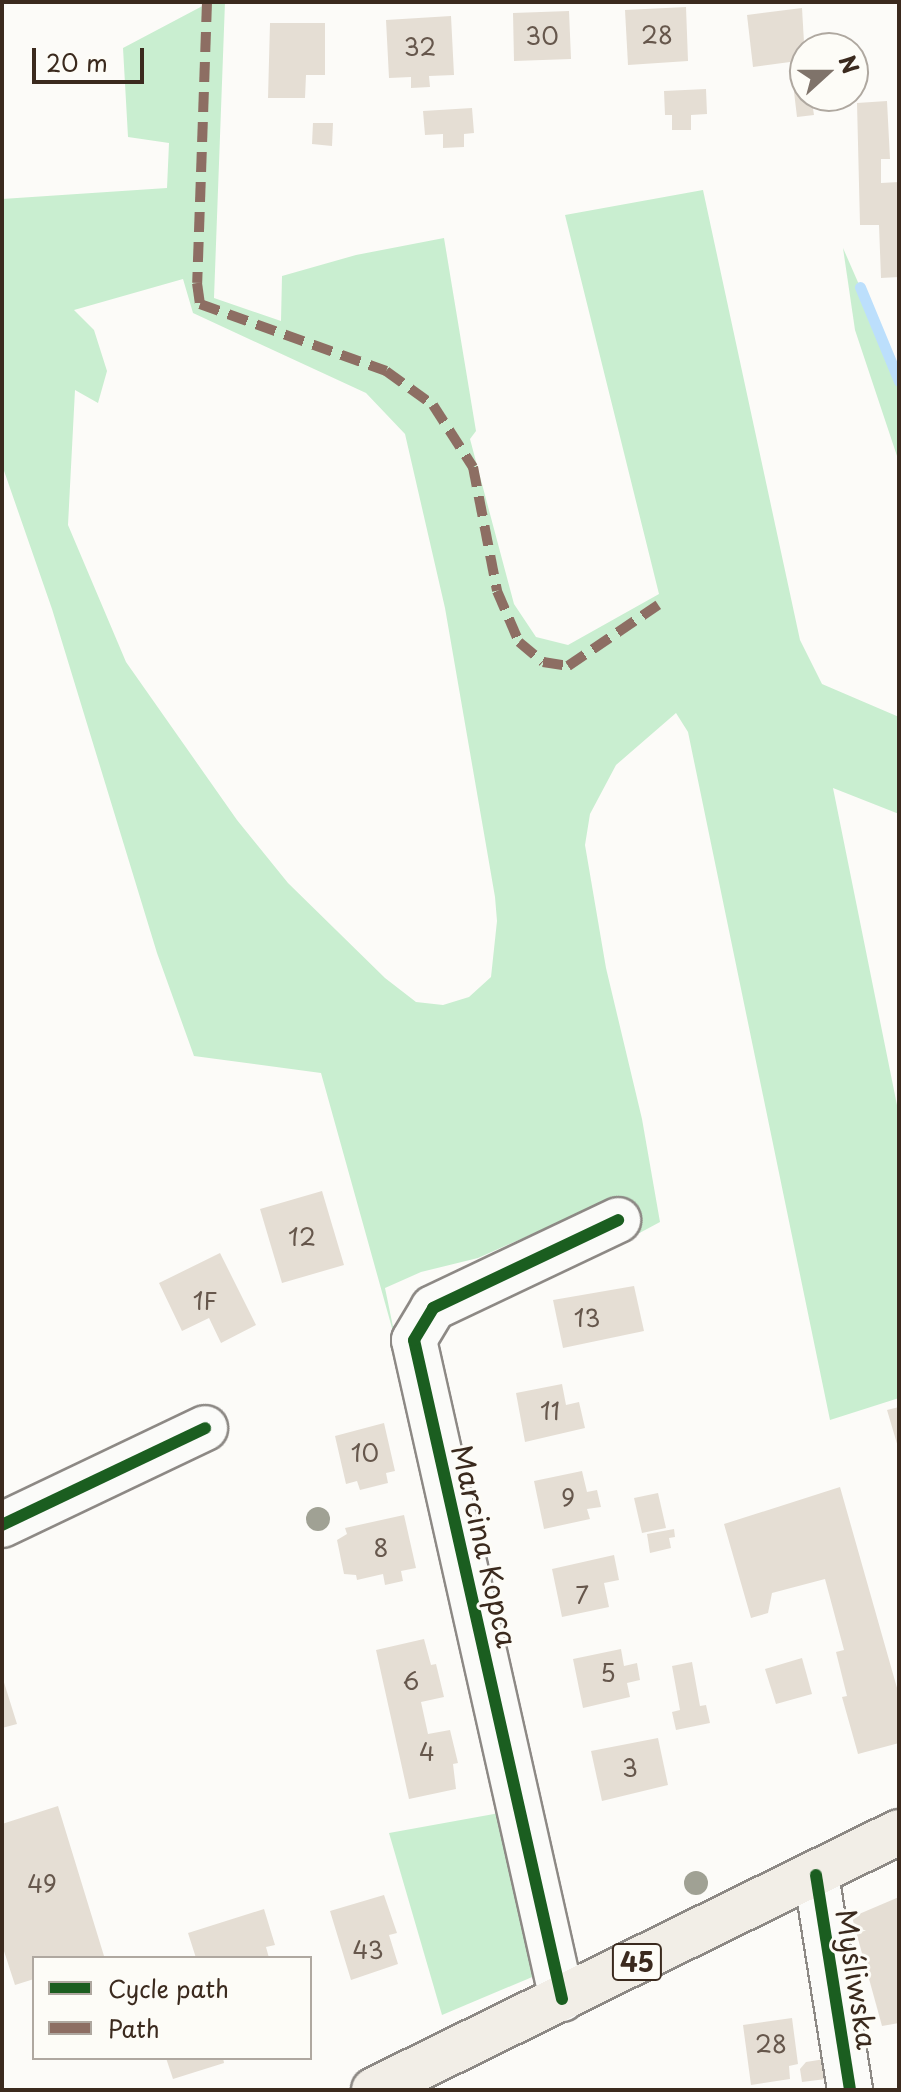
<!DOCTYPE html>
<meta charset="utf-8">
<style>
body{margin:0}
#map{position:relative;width:901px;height:2092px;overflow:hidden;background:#fcfbf8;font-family:"Playpen Sans",sans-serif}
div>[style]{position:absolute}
.green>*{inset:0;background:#c9eed0}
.stream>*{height:11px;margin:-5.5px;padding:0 5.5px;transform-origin:5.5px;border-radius:5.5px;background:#bcdffc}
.building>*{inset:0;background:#e5ded4}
.roads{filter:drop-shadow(2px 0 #8d8985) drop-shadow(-2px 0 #8d8985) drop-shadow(0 2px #8d8985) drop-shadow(0 -2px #8d8985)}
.street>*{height:44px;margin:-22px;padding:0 22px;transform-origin:22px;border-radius:22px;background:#fbfbf9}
.primary>*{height:44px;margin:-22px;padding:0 22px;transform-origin:22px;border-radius:22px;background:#f2eee7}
.quiet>*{height:10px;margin-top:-5px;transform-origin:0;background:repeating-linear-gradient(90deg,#8d6e63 0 20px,transparent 0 30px)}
.cycleway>*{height:12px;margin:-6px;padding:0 6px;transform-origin:6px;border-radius:6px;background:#1b5e20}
.trees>*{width:24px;height:24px;margin:-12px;border-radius:50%;background:#a0a194}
span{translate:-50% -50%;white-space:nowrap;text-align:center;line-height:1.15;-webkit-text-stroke:6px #fdfcf7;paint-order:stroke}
.number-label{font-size:24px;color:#66574c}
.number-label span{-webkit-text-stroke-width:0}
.shield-label span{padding:2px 6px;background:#fdfcf7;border:2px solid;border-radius:6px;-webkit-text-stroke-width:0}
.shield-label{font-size:26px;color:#3b2a1e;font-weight:700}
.street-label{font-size:28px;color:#3b2a1e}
.frame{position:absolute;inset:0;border:4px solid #3b2a1e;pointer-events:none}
.legend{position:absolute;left:32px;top:1956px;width:280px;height:104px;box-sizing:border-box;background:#fdfcf7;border:2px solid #afa8a0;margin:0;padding:10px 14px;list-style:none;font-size:24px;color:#3b2a1e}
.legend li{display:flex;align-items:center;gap:16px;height:40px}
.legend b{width:40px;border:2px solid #afa8a0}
.north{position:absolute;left:789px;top:32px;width:80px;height:80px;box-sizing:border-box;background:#fdfcf7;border:2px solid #afa8a0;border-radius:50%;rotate:69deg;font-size:22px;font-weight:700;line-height:32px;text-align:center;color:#3b2a1e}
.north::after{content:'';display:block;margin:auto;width:28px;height:36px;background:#7f736a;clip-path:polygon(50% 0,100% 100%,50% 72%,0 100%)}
.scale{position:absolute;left:32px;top:48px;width:112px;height:36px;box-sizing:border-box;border:4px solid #3b2a1e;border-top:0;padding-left:10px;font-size:24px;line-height:28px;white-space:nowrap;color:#3b2a1e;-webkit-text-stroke:6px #fdfcf7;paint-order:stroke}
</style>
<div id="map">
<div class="green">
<i style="clip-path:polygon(evenodd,210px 2px,225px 2px,214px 298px,281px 321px,282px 276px,356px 255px,444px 238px,476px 431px,470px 439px,514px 604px,536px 637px,568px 645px,659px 594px,565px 215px,703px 190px,800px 640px,822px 684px,899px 717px,899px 814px,833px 788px,899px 1115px,899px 1398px,830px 1420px,688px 732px,676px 713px,616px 765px,590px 814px,585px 845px,606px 968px,642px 1119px,660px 1222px,632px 1237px,611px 1199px,478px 1258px,421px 1272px,385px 1288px,397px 1346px,321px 1073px,194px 1056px,157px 953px,52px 609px,2px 465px,2px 199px,167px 188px,169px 143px,128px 137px,123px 48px,210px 2px,183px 279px,193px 313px,366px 393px,405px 434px,445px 608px,495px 897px,497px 921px,491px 977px,469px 997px,443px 1005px,416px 1002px,385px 978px,288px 883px,237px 820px,126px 662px,68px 525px,75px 390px,98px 403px,107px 371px,94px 330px,74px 310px,183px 279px)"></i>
<i style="clip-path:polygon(843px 248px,899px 376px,899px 462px,855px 330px)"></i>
<i style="clip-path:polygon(505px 1812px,537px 1975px,442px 2015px,389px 1833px)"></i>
</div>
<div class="stream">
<i style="left:860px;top:287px;width:102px;rotate:67.5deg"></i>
</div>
<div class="building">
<i style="clip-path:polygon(686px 7px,688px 61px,628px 65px,625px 10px)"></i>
<i style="clip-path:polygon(802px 8px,805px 60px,753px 67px,747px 15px)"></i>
<i style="clip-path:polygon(569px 11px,571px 59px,514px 61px,513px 13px)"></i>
<i style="clip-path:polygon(451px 16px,454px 75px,429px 76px,430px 87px,411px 88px,411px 77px,389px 78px,386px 20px)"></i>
<i style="clip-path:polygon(270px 23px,325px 23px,325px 75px,306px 75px,305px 98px,268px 98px)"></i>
<i style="clip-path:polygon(805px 74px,805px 96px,811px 96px,814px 115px,797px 117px,792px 75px)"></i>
<i style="clip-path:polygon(706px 89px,707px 114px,691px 115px,691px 130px,672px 130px,672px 115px,665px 115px,664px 91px)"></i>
<i style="clip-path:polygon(887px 101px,890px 159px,881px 159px,881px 183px,899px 182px,899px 277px,881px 278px,879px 225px,860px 225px,857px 103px)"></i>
<i style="clip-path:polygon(472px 108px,474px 133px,464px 134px,464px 147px,443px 148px,443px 134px,425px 135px,423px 111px)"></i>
<i style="clip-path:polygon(313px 123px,333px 123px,332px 146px,312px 144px)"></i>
<i style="clip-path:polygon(322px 1191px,344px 1265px,282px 1283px,260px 1209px)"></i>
<i style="clip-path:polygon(220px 1253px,256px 1325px,221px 1343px,209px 1318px,182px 1331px,159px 1283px)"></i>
<i style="clip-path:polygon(634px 1286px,644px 1331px,563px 1348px,553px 1300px)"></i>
<i style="clip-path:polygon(562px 1384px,566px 1405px,579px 1402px,585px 1428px,525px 1442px,516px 1393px)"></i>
<i style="clip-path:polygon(899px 1407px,899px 1446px,898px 1447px,887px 1410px)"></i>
<i style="clip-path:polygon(384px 1423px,395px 1471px,386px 1473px,388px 1483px,360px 1490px,357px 1481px,346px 1484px,335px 1436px)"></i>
<i style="clip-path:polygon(582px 1471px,587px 1492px,597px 1490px,601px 1507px,587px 1509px,590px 1519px,544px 1529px,534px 1481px)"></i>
<i style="clip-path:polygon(840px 1487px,899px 1695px,899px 1743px,858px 1754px,842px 1697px,847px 1696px,836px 1652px,844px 1650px,825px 1579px,772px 1593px,768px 1613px,751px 1618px,724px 1524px)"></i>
<i style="clip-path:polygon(658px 1493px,666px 1528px,642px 1533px,634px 1498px)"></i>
<i style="clip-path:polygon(404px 1515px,416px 1568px,401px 1571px,403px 1581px,385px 1585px,383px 1574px,357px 1580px,356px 1575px,344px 1574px,337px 1540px,347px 1534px,345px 1528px)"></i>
<i style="clip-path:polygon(674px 1529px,675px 1537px,669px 1538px,671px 1548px,650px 1553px,647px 1534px)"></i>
<i style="clip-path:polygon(614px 1555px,619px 1580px,604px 1583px,609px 1607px,562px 1617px,552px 1569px)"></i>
<i style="clip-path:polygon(424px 1639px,431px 1665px,436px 1664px,444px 1697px,421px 1702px,428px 1734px,450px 1730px,458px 1763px,453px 1764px,456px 1789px,409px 1799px,376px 1650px)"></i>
<i style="clip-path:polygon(621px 1649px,624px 1666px,637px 1663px,640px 1680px,627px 1683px,630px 1697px,583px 1708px,573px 1659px)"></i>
<i style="clip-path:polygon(802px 1658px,812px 1694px,776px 1704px,765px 1669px)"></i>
<i style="clip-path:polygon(692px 1662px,700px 1706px,706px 1705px,710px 1723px,676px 1730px,672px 1712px,680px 1710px,672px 1666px)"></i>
<i style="clip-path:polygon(2px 1676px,17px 1724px,2px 1728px)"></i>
<i style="clip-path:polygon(658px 1738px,668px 1785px,602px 1801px,591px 1751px)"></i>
<i style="clip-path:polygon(58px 1806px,104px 1956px,34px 1958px,34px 1979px,15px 1985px,2px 1945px,2px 1824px)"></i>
<i style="clip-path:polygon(384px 1895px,397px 1933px,389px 1935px,398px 1964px,351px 1980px,330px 1911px)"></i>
<i style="clip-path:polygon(899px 1897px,899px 2023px,882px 2026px,852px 1917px)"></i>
<i style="clip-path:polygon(264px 1909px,275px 1945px,266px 1947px,269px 1958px,196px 1958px,188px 1933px)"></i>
<i style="clip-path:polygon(792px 2018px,798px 2064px,789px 2066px,790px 2079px,751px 2085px,743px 2025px)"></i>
<i style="clip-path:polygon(166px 2058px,223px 2058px,224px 2063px,173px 2079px)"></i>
<i style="clip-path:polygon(831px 2058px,834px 2078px,802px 2082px,800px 2069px,806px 2062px)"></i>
</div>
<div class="roads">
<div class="street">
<i style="left:2px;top:1525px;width:225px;rotate:-25.5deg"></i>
<i style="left:816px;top:1875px;width:218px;rotate:81deg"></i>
<i style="left:562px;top:1999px;width:675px;rotate:-102.66deg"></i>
<i style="left:414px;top:1340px;width:37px;rotate:-59deg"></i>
<i style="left:433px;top:1308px;width:205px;rotate:-25.4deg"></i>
</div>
<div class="primary">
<i style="left:374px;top:2090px;width:585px;rotate:-26.17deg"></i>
</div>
</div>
<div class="quiet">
<i style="left:207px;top:2px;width:281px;rotate:92deg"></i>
<i style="left:197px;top:283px;width:21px;rotate:82deg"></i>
<i style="left:200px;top:304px;width:198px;rotate:19.8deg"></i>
<i style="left:386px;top:371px;width:58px;rotate:35.9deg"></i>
<i style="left:433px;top:405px;width:74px;rotate:57.2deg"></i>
<i style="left:473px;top:467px;width:126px;rotate:79deg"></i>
<i style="left:497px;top:591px;width:56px;rotate:66.7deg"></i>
<i style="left:519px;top:642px;width:31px;rotate:40deg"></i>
<i style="left:543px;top:662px;width:25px;rotate:9deg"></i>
<i style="left:568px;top:666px;width:109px;rotate:-34.1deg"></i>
</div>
<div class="cycleway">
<i style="left:2px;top:1525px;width:225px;rotate:-25.5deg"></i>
<i style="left:816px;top:1875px;width:218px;rotate:81deg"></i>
<i style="left:562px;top:1999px;width:675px;rotate:-102.66deg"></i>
<i style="left:414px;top:1340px;width:37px;rotate:-59deg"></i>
<i style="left:433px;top:1308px;width:205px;rotate:-25.4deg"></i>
</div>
<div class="trees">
<i style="left:318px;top:1519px"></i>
<i style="left:696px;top:1883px"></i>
</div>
<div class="number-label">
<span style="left:657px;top:35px">28</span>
<span style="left:542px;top:36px">30</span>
<span style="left:420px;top:47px">32</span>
<span style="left:302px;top:1237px">12</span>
<span style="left:205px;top:1301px">1F</span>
<span style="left:587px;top:1318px">13</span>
<span style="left:550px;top:1411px">11</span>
<span style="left:365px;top:1453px">10</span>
<span style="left:568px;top:1498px">9</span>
<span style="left:381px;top:1548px">8</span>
<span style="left:582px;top:1595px">7</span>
<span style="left:608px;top:1673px">5</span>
<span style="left:411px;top:1681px">6</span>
<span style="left:427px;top:1752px">4</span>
<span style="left:630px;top:1768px">3</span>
<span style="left:42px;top:1884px">49</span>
<span style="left:368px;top:1950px">43</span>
<span style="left:771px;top:2044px">28</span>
</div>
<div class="shield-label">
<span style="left:637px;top:1962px">45</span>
</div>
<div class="street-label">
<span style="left:485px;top:1546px;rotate:77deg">Marcina Kopca</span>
<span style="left:857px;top:1979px;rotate:81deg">Myśliwska</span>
</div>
<div class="frame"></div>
<ul class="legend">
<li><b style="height:10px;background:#1b5e20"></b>Cycle path</li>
<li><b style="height:10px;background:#8d6e63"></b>Path</li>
</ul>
<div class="north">N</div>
<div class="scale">20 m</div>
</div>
